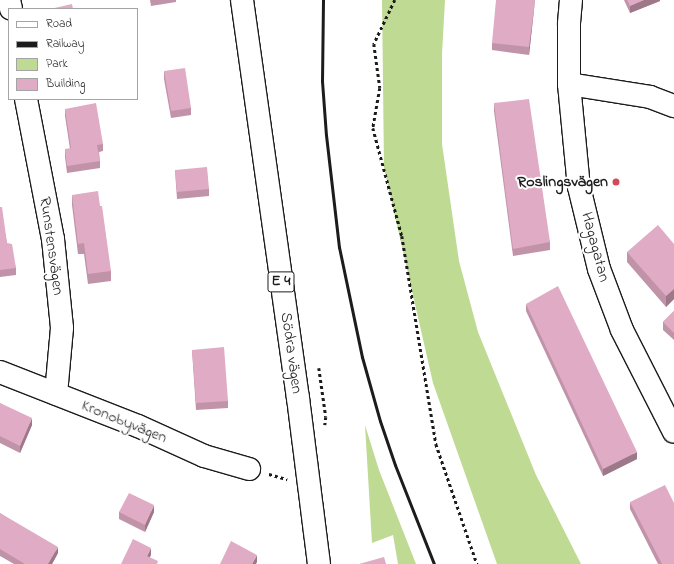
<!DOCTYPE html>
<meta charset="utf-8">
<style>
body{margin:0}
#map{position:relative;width:674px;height:564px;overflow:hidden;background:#fff;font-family:"Indie Flower",sans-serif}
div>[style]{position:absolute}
.green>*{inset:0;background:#bfda92}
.path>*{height:2.5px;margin-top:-1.25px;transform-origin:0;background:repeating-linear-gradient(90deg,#1c1c1c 0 3px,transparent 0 6px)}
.roads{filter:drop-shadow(1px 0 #1c1c1c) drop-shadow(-1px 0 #1c1c1c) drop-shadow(0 1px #1c1c1c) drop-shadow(0 -1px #1c1c1c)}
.minor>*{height:22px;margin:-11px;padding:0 11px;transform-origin:11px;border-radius:11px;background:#fff}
.highway>*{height:22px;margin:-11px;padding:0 11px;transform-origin:11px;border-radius:11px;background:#fff}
.rail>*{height:3px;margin:-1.5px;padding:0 1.5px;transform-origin:1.5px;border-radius:1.5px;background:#1c1c1c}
.wall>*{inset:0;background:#c193a9}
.shaded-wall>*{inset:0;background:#9d7889}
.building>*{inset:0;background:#e0abc4}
.dots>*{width:11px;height:11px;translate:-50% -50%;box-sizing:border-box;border:2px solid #fff;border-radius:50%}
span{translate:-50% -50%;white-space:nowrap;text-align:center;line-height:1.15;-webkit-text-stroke:4px #fff;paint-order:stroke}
.shield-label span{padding:1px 3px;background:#fff;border:1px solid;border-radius:3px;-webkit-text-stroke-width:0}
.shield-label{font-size:15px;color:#1c1c1c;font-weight:700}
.poi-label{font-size:16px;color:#1c1c1c;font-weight:700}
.right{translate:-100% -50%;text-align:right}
.street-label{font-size:16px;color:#1c1c1c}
.legend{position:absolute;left:8px;top:8px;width:130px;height:92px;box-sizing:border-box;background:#fff;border:1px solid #a4a4a4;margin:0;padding:5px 7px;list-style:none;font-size:12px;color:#1c1c1c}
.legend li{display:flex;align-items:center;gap:8px;height:20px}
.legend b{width:20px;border:1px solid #a4a4a4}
</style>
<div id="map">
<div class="green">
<i style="clip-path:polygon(382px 0,445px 0,442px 54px,442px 144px,459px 261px,478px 332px,536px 475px,581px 564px,497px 564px,433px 383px,384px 168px)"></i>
<i style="clip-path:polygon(365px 425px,379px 470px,416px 564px,398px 564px,393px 535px,372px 543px)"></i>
</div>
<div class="path">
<i style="left:395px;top:0;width:49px;rotate:115.5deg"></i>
<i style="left:374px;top:44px;width:44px;rotate:82.2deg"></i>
<i style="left:380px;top:88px;width:41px;rotate:99.9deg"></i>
<i style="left:373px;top:128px;width:112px;rotate:75deg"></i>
<i style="left:402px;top:236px;width:211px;rotate:80.7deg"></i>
<i style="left:436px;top:444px;width:127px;rotate:71.1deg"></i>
<i style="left:319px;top:368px;width:49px;rotate:81.9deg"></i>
<i style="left:326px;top:417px;width:8px;rotate:97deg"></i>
<i style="left:269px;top:474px;width:19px;rotate:16deg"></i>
</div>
<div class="roads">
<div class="minor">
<i style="left:9px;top:0;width:9px;rotate:77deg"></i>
<i style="left:571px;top:0;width:24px;rotate:95deg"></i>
<i style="left:569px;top:24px;width:60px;rotate:90deg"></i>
<i style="left:569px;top:84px;width:103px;rotate:84.5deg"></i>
<i style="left:579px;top:187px;width:84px;rotate:76.3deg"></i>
<i style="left:599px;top:269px;width:65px;rotate:69.3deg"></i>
<i style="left:622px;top:330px;width:114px;rotate:63deg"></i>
<i style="left:569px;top:84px;width:82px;rotate:9.1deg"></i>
<i style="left:650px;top:97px;width:26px;rotate:21deg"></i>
<i style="left:26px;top:99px;width:143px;rotate:79.1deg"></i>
<i style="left:53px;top:239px;width:89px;rotate:84.2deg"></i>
<i style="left:62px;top:328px;width:66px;rotate:95.2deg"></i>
<i style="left:0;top:372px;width:148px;rotate:21.4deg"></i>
<i style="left:138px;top:426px;width:72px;rotate:24.4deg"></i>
<i style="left:204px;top:456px;width:47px;rotate:16.1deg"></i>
</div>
<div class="highway">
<i style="left:242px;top:0;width:402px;rotate:82deg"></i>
<i style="left:298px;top:398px;width:167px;rotate:82.8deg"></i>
</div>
</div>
<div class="rail">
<i style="left:323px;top:0;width:81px;rotate:90.7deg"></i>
<i style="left:322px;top:81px;width:54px;rotate:85.8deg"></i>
<i style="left:326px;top:135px;width:113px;rotate:83.4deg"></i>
<i style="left:339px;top:247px;width:112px;rotate:78.2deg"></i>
<i style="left:362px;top:357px;width:66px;rotate:74.3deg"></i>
<i style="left:380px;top:421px;width:46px;rotate:71.2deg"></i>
<i style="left:395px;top:465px;width:106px;rotate:68.5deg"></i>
</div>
<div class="wall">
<i style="clip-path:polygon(150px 0,176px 0,176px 2px,151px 6px)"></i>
<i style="clip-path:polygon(535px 0,529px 55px,492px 50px,492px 43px)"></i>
<i style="clip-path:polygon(624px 0,660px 0,660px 1px,630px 13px)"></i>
<i style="clip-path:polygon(164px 71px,191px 108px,191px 115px,171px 118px,164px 79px)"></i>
<i style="clip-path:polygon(494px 103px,550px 242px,550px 250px,513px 256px,494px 111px)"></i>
<i style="clip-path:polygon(65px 109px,103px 144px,103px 151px,99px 152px,100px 161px,100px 168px,67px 173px,65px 157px,65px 149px,70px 149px,65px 116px)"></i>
<i style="clip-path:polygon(175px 170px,209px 189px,209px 196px,177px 199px)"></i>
<i style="clip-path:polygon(72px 195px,111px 271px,111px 281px,88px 284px,84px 254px,78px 254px,72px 205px)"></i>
<i style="clip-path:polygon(0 207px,7px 243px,16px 268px,16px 275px,0 277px)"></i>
<i style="clip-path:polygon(674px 244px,674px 299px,666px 307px,627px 262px,627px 252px)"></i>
<i style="clip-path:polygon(526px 304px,637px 459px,603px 476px,526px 311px)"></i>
<i style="clip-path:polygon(674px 311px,674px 340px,663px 330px,663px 322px)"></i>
<i style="clip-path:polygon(192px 350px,228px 401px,228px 408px,196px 410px)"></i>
<i style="clip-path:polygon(0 403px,32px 425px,20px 453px,0 443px)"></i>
<i style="clip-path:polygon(630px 502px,674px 564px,658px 564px,630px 509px)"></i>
<i style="clip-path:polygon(119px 512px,154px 512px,145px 532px,119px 519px)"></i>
<i style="clip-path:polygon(0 513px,58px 553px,52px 564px,14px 564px,0 556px)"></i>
</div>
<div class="shaded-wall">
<i style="clip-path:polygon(535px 0,529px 55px,529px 47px)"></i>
<i style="clip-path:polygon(644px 0,660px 0,660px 1px,630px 13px,630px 6px)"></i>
<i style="clip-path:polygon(674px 289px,674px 299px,666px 307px,666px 296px)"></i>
<i style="clip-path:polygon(32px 418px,32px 425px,20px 453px,20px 446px)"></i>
<i style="clip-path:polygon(637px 452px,637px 459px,603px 476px,603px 469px)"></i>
<i style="clip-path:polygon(154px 505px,154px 512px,145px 532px,145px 525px)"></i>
<i style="clip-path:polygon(58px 547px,58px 553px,52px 564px,48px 564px)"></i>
<i style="clip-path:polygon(151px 548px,151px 555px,147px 563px,147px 556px)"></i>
<i style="clip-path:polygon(257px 555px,257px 562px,256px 564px,252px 564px)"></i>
</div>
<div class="building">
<i style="clip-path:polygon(496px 0,535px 0,529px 47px,492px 43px)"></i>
<i style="clip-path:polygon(627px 0,644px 0,630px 6px)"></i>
<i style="clip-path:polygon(72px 4px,73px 9px,50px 9px)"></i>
<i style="clip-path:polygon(185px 68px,191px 108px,171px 111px,164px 71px)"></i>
<i style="clip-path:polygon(529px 99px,550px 242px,513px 249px,494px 103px)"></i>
<i style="clip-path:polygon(96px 103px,103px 144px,97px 145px,100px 161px,67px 166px,65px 149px,71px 148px,65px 109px)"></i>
<i style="clip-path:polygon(207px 167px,209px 189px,177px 192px,175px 170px)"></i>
<i style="clip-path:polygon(98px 191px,100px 206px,102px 206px,111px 271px,88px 274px,84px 243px,78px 244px,72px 195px)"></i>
<i style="clip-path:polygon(0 207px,2px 207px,7px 243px,12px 244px,16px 268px,0 270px)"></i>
<i style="clip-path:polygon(658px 225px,674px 244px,674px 289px,666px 296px,627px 252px)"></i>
<i style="clip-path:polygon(558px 286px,637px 452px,603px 469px,526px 304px)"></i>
<i style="clip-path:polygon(674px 311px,674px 333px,663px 322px)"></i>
<i style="clip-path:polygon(224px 347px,228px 401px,196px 403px,192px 350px)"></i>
<i style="clip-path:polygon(0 403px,32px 418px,20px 446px,0 436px)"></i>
<i style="clip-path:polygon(665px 485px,674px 503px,674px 564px,662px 564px,630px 502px)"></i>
<i style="clip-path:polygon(129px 493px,154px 505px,145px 525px,119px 512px)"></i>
<i style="clip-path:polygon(0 513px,58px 547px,48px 564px,25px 564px,0 549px)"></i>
<i style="clip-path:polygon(133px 539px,151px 548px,147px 556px,158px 561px,157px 564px,121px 564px)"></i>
<i style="clip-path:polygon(231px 541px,257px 555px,252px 564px,220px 564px)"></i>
<i style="clip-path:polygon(384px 557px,386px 564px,359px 564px)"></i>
</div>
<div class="dots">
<i style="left:616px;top:182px;background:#d1495b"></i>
</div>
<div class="shield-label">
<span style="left:281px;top:282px">E 4</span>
</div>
<div class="poi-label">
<span class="right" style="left:608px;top:182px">Roslingsvägen</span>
</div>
<div class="street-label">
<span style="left:51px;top:246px;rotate:82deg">Runstensvägen</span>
<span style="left:595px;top:247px;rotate:75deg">Hagagatan</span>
<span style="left:291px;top:353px;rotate:82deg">Södra vägen</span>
<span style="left:124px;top:422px;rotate:22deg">Kronobyvägen</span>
</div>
<ul class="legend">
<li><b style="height:5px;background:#fff"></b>Road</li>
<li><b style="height:5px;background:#1c1c1c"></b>Railway</li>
<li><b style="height:11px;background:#bfda92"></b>Park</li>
<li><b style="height:11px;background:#e0abc4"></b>Building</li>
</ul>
</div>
